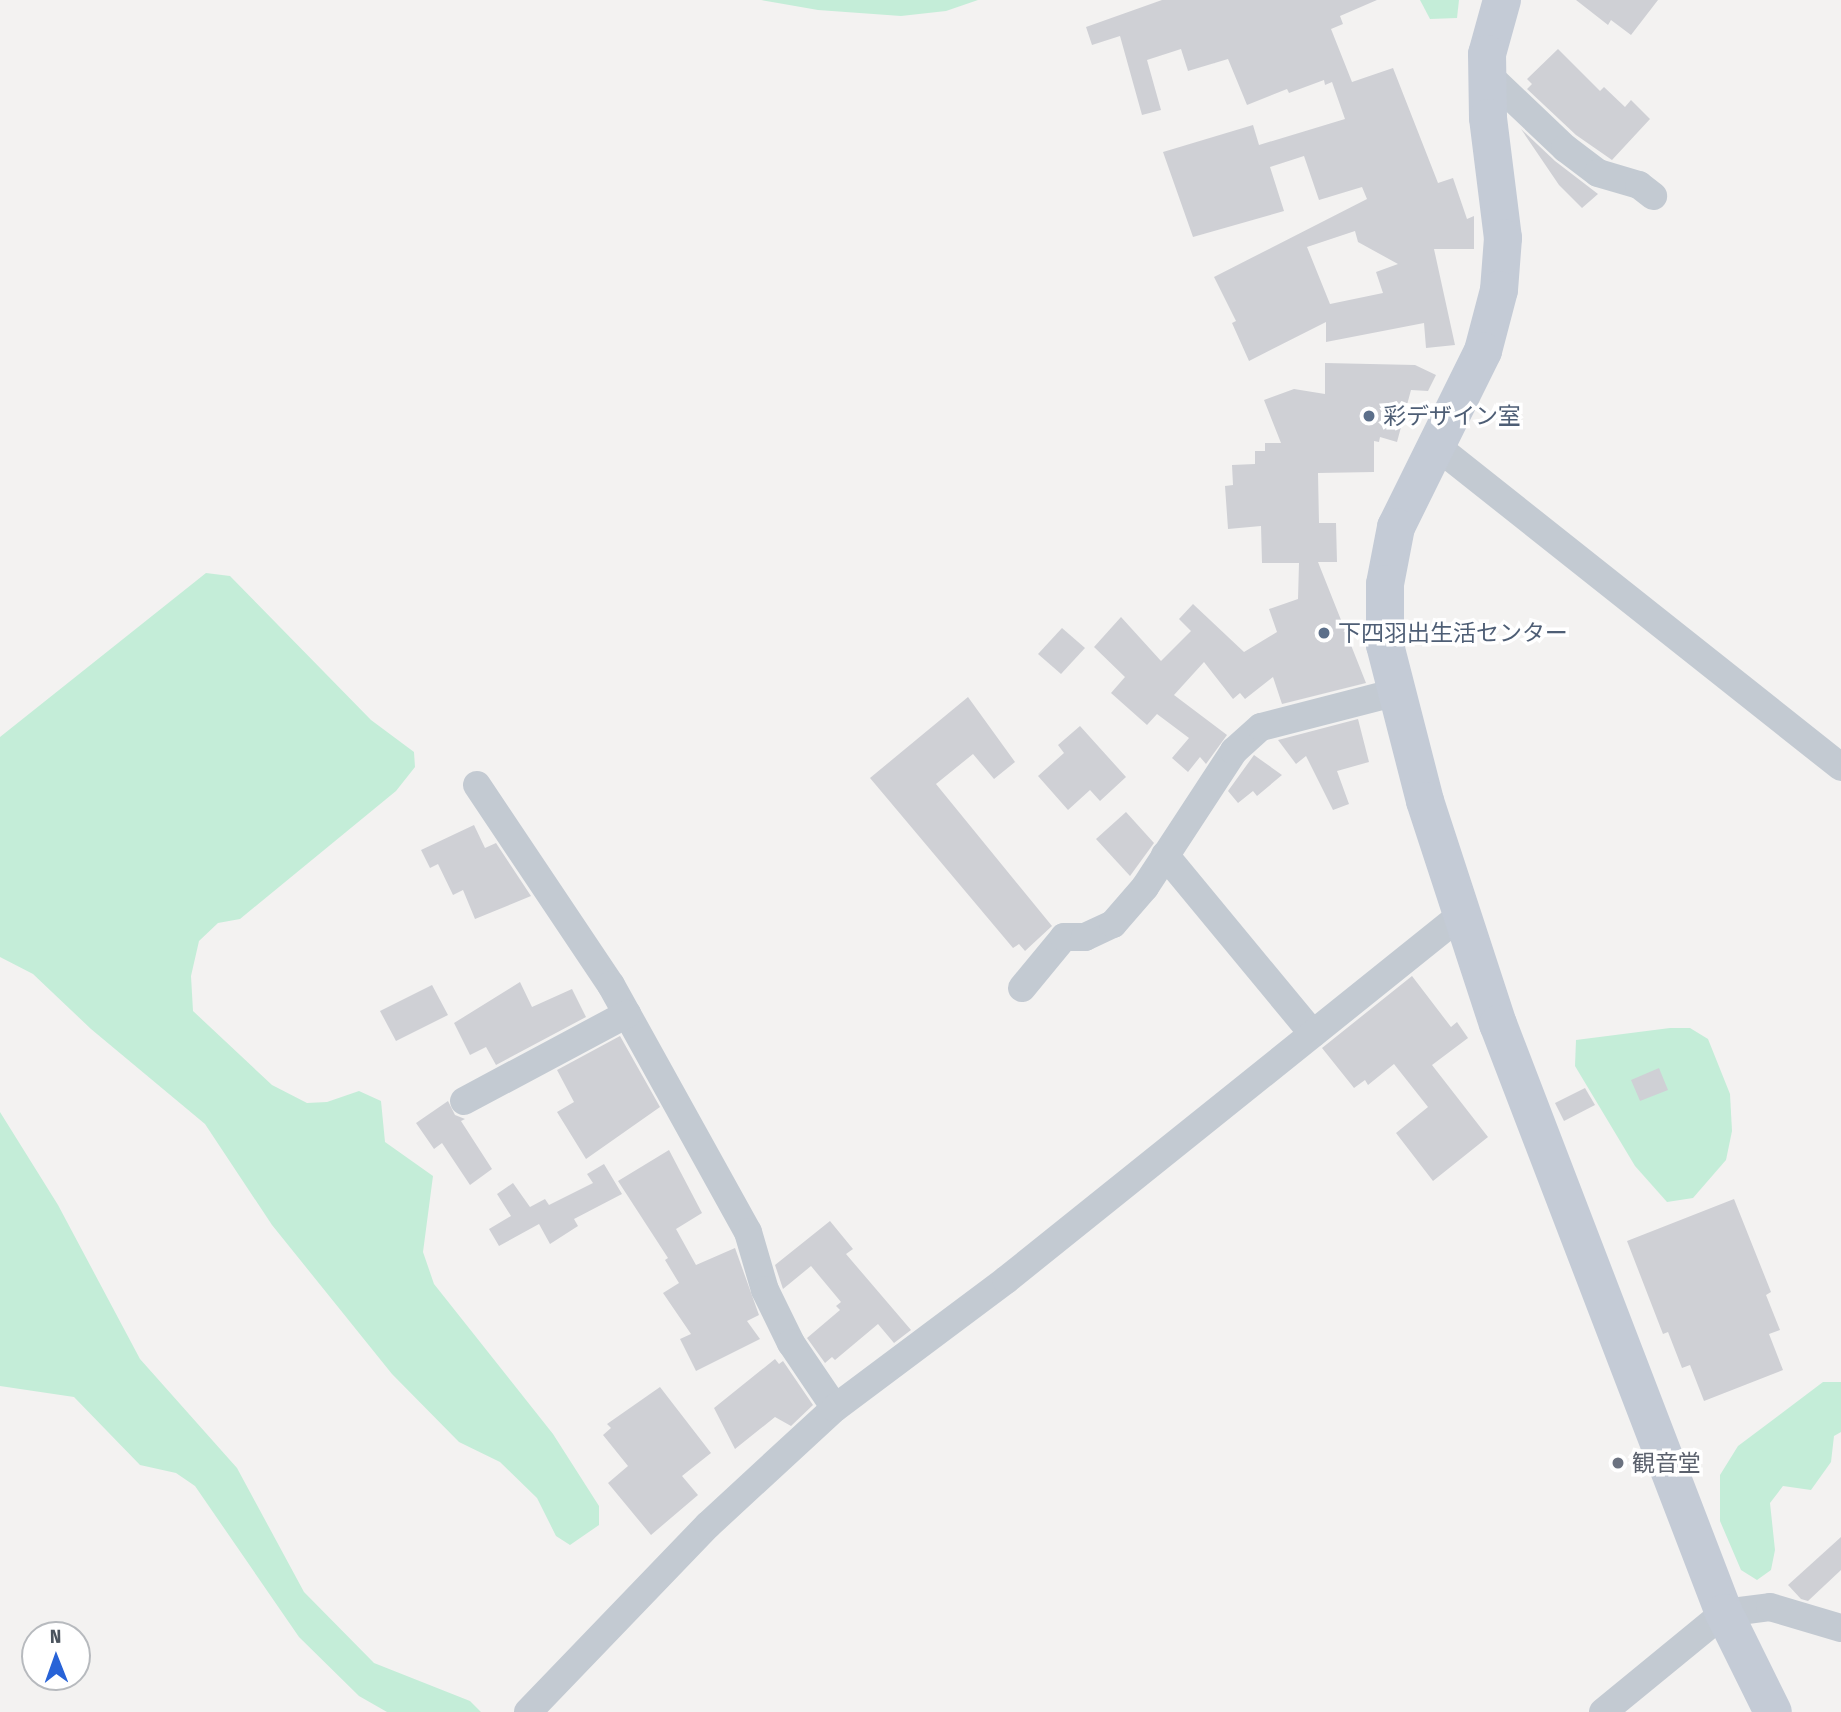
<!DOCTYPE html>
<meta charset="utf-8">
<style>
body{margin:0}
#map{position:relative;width:1841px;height:1712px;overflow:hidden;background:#f3f2f1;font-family:"Fira Sans Condensed","Noto Sans JP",sans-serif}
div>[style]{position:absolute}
.green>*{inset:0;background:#c4edd8}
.building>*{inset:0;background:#cfd0d5}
.street>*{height:28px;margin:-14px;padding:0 14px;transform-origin:14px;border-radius:14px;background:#c3cad2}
.secondary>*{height:38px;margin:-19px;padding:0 19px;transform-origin:19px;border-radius:19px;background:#c4cbd6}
.dots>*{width:19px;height:19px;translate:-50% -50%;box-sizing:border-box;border:4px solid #fff;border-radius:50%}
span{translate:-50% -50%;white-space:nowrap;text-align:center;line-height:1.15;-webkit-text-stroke:7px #fff;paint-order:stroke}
.service-label{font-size:23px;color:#4e5e75}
.left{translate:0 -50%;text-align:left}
.worship-label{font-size:23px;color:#5b616d}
.north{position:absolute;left:21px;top:1621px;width:70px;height:70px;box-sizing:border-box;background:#fff;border:2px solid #b7babe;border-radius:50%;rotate:359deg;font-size:19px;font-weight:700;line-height:28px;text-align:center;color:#4a535d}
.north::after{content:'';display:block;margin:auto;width:24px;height:32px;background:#2863d7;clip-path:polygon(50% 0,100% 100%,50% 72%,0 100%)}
</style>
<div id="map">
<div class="green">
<i style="clip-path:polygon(761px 0,978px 0,946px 11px,901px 16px,818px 10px)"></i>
<i style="clip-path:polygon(1420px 0,1459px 0,1457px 18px,1430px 19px)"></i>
<i style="clip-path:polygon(206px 573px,230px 576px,371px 720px,414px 752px,415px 767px,396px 791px,240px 919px,218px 923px,199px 941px,191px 976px,193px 1011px,272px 1085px,307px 1103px,327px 1102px,359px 1091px,381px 1101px,385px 1142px,433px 1176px,423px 1252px,434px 1284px,553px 1434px,599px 1506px,599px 1525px,570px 1545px,556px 1536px,537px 1498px,500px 1462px,459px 1442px,392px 1374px,272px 1225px,205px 1124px,91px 1029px,33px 974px,0 957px,0 737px)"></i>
<i style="clip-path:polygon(1670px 1028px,1690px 1028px,1708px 1039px,1730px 1094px,1732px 1131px,1726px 1160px,1693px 1198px,1667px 1202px,1635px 1166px,1575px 1066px,1576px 1040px)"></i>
<i style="clip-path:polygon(0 1112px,58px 1205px,140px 1359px,237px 1468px,304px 1592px,374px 1663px,470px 1701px,481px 1712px,387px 1712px,359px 1696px,299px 1637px,195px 1486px,176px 1473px,140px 1465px,74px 1397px,0 1386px)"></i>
<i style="clip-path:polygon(1823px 1382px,1841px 1382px,1841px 1432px,1834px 1436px,1831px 1462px,1811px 1490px,1783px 1486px,1770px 1503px,1775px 1550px,1771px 1570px,1757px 1580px,1741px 1570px,1720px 1521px,1720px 1475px,1738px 1446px)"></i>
</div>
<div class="building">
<i style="clip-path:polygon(evenodd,1162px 0,1377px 0,1340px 16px,1343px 24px,1331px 29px,1352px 82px,1393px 68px,1438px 183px,1453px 178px,1467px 219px,1474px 216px,1474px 249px,1434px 249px,1455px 345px,1426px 348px,1424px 323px,1326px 342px,1326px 322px,1249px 361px,1232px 323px,1236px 321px,1214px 277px,1367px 199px,1362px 187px,1319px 200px,1304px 156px,1270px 167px,1284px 211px,1193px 237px,1163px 152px,1253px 125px,1259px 145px,1345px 119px,1332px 82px,1325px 85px,1324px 80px,1289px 93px,1287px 89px,1247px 105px,1228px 59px,1188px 71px,1181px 49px,1147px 60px,1161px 110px,1142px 115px,1120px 36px,1092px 45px,1086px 27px,1162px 0,1355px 231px,1358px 242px,1398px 264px,1376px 272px,1383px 293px,1330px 304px,1307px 247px,1355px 231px)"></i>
<i style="clip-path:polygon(1576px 0,1658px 0,1631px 35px,1611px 20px,1608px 25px)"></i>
<i style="clip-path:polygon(1558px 49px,1600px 91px,1604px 87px,1625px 107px,1631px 100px,1650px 119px,1612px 160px,1576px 135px,1527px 89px,1532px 84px,1527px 79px)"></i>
<i style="clip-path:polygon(1521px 129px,1555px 161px,1598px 194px,1582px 208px,1559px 185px)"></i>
<i style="clip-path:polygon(1325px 363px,1415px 365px,1436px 375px,1428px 391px,1411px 390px,1397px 442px,1380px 437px,1379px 442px,1374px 441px,1374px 472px,1318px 473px,1319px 523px,1336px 523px,1337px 562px,1318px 562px,1366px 683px,1282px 704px,1273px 677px,1245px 699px,1240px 693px,1233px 699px,1204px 662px,1174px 695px,1227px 735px,1206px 764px,1200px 757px,1188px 772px,1172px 758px,1189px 738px,1157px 714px,1147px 725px,1111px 693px,1125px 677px,1094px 647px,1121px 617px,1161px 661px,1191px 631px,1179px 619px,1193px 604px,1244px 652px,1277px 632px,1269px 609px,1298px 599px,1299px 563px,1262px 563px,1261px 526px,1228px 529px,1225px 486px,1233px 485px,1232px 465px,1255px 464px,1255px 451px,1265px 451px,1265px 443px,1281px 443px,1264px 400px,1294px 389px,1325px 394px)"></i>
<i style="clip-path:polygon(1062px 628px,1085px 648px,1061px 674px,1038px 654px)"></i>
<i style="clip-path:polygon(968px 697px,1015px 762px,994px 779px,973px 754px,936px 784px,1052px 926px,1025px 951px,1019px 944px,1013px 948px,870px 778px)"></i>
<i style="clip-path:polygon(1358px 719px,1369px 762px,1337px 771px,1349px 804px,1333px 810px,1306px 756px,1296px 764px,1278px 740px)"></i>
<i style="clip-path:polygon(1080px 726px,1126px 777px,1100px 801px,1090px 790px,1068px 810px,1038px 776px,1064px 753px,1058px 745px)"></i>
<i style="clip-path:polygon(1254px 755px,1282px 775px,1257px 796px,1253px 791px,1238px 803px,1228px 791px)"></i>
<i style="clip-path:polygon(1126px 812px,1154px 843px,1130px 876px,1096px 839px)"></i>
<i style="clip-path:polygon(474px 825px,485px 848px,496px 843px,531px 896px,475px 919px,463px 890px,453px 895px,438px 864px,430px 868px,421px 850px)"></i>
<i style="clip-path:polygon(1412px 976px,1451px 1027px,1457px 1022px,1468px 1038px,1432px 1065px,1488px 1137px,1433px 1181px,1396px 1133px,1428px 1107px,1394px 1064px,1368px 1085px,1365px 1080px,1354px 1088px,1322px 1048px)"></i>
<i style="clip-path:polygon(520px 982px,532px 1007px,572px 989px,586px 1017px,496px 1065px,486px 1047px,470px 1055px,454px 1023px)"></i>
<i style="clip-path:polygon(432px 985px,448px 1015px,396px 1041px,380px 1011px)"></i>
<i style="clip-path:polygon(620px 1036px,660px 1107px,586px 1159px,557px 1112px,574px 1102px,557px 1070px)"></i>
<i style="clip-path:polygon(1659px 1068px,1668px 1090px,1640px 1101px,1631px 1080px)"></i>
<i style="clip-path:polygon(1585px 1088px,1595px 1105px,1564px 1121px,1555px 1103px)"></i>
<i style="clip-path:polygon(448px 1101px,455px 1115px,465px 1119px,461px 1121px,492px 1169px,470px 1185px,442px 1143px,434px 1149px,416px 1123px)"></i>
<i style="clip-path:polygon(669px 1150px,702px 1213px,676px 1229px,696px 1265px,735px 1248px,759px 1315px,747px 1321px,760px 1339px,696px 1371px,680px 1339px,691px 1334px,663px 1293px,679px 1283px,665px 1260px,668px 1258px,618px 1181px)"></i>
<i style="clip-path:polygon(604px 1164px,622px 1194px,574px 1219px,578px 1226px,550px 1244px,539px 1224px,499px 1246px,489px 1229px,511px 1216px,497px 1194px,513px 1183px,530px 1207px,545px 1199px,549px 1205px,593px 1183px,587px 1174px)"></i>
<i style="clip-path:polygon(1734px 1199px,1771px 1292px,1766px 1295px,1780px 1330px,1769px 1334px,1783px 1370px,1704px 1401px,1690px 1365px,1682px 1368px,1668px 1332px,1663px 1334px,1627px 1241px)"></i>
<i style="clip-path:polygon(830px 1221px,853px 1249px,846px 1254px,911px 1330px,894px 1343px,878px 1324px,835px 1360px,832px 1357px,825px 1363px,807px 1338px,840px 1310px,836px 1306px,841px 1302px,811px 1266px,783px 1289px,775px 1265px)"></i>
<i style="clip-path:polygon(775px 1359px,779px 1364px,783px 1361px,813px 1405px,791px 1426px,775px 1417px,735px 1449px,714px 1408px)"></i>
<i style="clip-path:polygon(660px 1387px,711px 1453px,682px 1476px,698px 1495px,651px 1535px,608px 1483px,628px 1466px,603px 1435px,611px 1428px,607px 1424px)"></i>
<i style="clip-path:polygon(1841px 1537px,1841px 1570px,1808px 1601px,1801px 1599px,1788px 1585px)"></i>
</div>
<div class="street">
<i style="left:1487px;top:74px;width:108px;rotate:43.5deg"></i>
<i style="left:1565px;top:148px;width:41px;rotate:37.1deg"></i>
<i style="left:1598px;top:173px;width:43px;rotate:16.3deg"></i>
<i style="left:1639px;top:185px;width:18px;rotate:38deg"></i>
<i style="left:1435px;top:445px;width:518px;rotate:38.42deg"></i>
<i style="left:477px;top:785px;width:241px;rotate:56.2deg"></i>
<i style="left:611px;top:985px;width:282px;rotate:61deg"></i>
<i style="left:748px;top:1232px;width:60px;rotate:73.7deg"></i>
<i style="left:765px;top:1290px;width:59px;rotate:63.9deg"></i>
<i style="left:791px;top:1343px;width:78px;rotate:55.9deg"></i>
<i style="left:1165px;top:855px;width:232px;rotate:50.4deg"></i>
<i style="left:1022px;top:988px;width:66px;rotate:-50.5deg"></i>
<i style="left:1064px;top:937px;width:21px"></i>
<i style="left:1085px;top:937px;width:31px;rotate:-25deg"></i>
<i style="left:1113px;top:924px;width:49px;rotate:-49.1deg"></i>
<i style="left:1145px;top:887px;width:163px;rotate:-56.8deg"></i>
<i style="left:1234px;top:751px;width:36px;rotate:-42deg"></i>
<i style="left:1261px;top:727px;width:140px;rotate:-14.4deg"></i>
<i style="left:464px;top:1101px;width:185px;rotate:-28.1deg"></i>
<i style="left:528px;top:1712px;width:260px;rotate:-46.1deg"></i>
<i style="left:708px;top:1525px;width:173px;rotate:-42.7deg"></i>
<i style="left:835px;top:1408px;width:214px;rotate:-36.8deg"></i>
<i style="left:1006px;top:1280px;width:583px;rotate:-38.74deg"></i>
<i style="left:1603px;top:1712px;width:156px;rotate:-39.3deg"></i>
<i style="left:1724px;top:1613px;width:46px;rotate:-7.4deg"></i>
<i style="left:1770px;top:1607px;width:74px;rotate:16.5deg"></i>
</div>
<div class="secondary">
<i style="left:1502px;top:0;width:56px;rotate:105.5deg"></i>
<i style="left:1487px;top:54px;width:64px;rotate:89.1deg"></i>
<i style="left:1488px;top:118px;width:121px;rotate:82.9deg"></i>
<i style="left:1503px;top:238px;width:52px;rotate:94.4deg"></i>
<i style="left:1499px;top:290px;width:63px;rotate:104.7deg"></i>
<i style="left:1483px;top:351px;width:196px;rotate:116.3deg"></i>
<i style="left:1396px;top:527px;width:58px;rotate:100.9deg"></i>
<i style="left:1385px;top:584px;width:61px;rotate:90deg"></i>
<i style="left:1385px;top:645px;width:161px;rotate:75.6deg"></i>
<i style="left:1425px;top:801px;width:235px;rotate:71.9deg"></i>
<i style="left:1498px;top:1024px;width:631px;rotate:69.01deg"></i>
<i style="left:1724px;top:1613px;width:110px;rotate:63.7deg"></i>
</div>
<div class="dots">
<i style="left:1369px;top:416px;background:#5c6f8a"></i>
<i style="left:1324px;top:633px;background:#5c6f8a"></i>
<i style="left:1618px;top:1463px;background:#6b7280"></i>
</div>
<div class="service-label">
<span class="left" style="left:1383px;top:416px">彩デザイン室</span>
<span class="left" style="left:1338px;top:633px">下四羽出生活センター</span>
</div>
<div class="worship-label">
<span class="left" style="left:1632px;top:1463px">観音堂</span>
</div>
<div class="north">N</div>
</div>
